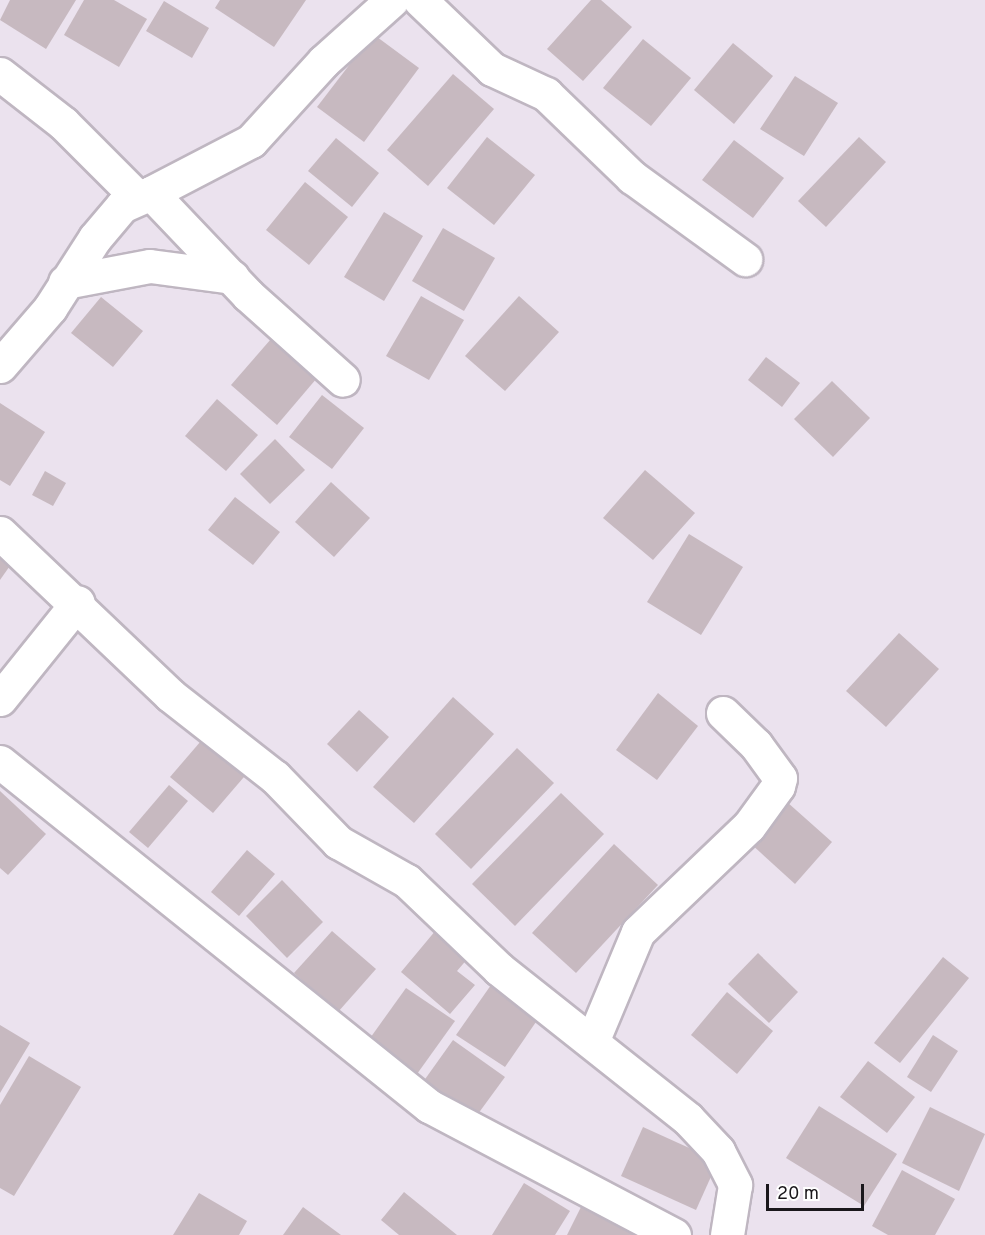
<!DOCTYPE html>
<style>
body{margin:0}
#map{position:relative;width:985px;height:1235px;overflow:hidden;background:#ebe2ee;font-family:Overpass,sans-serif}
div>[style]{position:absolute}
.building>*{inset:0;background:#c7b9c0}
.roads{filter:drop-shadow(2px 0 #bfb6c1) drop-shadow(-2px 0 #bfb6c1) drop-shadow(0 2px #bfb6c1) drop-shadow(0 -2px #bfb6c1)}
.minor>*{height:33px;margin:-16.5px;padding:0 16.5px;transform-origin:16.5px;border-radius:16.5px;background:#fff}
span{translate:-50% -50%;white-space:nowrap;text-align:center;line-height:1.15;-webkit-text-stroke:6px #fff;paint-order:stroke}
.scale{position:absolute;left:766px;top:1184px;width:98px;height:27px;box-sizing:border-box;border:3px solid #1a171b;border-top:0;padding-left:8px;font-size:18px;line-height:21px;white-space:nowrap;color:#1a171b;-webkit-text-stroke:4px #fff;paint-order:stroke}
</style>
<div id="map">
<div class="building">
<i style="clip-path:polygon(10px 0,76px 0,46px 49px,0 20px)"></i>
<i style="clip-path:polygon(84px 0,114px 0,147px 19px,119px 67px,64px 35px)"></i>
<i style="clip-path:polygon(220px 0,306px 0,274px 47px,215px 8px)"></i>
<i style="clip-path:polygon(591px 0,601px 0,632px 27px,583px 81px,547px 49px)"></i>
<i style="clip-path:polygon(164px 1px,209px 28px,192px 58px,146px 31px)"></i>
<i style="clip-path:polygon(373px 34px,419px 68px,364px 142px,317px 107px)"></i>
<i style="clip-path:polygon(643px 39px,691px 78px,651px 126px,603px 88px)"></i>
<i style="clip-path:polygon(733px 43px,773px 76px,734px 124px,694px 90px)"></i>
<i style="clip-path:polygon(453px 74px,494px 109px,428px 186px,387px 150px)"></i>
<i style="clip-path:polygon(795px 76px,838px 103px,804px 156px,760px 129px)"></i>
<i style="clip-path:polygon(487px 137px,535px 175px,494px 225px,447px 188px)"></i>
<i style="clip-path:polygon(859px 137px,886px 162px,826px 227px,798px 201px)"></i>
<i style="clip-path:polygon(336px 138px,379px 173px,352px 207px,308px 171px)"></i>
<i style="clip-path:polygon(734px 140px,784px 178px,753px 218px,702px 180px)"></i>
<i style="clip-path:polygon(305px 182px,348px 217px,309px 265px,266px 230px)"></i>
<i style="clip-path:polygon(384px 212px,423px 236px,384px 301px,344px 277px)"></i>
<i style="clip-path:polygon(443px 228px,495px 258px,464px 311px,412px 281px)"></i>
<i style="clip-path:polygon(421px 296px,464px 320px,429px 380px,386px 356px)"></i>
<i style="clip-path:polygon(519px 296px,559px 332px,505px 391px,465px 356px)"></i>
<i style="clip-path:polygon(101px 297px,143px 331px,113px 367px,71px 333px)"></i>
<i style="clip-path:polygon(271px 339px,317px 378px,277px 425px,231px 385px)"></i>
<i style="clip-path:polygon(766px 357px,800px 383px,782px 407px,748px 380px)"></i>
<i style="clip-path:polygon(832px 381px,870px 418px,833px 457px,794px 419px)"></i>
<i style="clip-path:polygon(322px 395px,364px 428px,332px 469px,289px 437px)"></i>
<i style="clip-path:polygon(217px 399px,258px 435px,226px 471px,185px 436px)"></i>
<i style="clip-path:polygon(0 403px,45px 432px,10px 486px,0 480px)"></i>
<i style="clip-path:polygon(275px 439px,305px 470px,270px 504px,240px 474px)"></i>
<i style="clip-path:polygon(645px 470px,695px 513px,653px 560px,603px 518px)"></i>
<i style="clip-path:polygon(45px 471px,66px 483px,53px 506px,32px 495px)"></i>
<i style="clip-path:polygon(331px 482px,370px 518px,334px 557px,295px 522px)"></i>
<i style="clip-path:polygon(235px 497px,280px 532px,253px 565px,208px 530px)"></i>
<i style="clip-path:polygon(689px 534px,743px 567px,701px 635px,647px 602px)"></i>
<i style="clip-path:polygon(0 550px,14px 560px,0 580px)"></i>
<i style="clip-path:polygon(899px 633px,939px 669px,886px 727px,846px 691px)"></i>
<i style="clip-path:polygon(658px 693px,698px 726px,657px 780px,616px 750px)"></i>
<i style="clip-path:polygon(453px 697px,494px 734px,414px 823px,373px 787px)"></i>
<i style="clip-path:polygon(359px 710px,389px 737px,357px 772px,327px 744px)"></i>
<i style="clip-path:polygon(207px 734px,250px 770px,213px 813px,170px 777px)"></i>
<i style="clip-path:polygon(517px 748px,554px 783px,471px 869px,435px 834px)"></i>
<i style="clip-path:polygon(169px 785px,188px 801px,148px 848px,129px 832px)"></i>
<i style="clip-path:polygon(0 791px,46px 834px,8px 875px,0 868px)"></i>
<i style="clip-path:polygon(561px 793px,604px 834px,515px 926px,472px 884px)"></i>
<i style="clip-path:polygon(787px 802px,832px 842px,795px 884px,750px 843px)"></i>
<i style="clip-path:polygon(614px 844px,658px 885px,576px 973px,532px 933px)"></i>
<i style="clip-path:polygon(247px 850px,275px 874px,239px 916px,211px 892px)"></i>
<i style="clip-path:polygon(282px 880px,323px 922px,287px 958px,246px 916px)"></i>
<i style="clip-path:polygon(436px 930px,469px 957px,457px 971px,475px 985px,450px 1014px,401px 972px)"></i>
<i style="clip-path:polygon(332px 931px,376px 969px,338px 1012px,294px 973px)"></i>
<i style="clip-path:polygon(758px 953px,798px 992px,769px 1023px,728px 984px)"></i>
<i style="clip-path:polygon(943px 957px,969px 978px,900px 1063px,874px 1043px)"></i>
<i style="clip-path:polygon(491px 985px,538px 1019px,505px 1067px,456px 1035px)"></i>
<i style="clip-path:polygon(406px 988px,455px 1021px,417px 1074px,368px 1041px)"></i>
<i style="clip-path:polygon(727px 992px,773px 1031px,737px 1074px,691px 1035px)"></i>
<i style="clip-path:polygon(0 1025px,30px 1043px,0 1093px)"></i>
<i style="clip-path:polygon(933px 1035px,958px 1051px,931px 1092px,907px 1077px)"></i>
<i style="clip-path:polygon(453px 1040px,505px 1077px,475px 1118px,423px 1082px)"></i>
<i style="clip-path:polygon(29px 1056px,81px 1087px,14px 1196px,0 1188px,0 1105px)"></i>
<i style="clip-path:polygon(868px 1061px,915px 1097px,887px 1133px,840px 1097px)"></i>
<i style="clip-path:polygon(819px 1106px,897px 1154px,864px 1206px,786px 1158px)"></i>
<i style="clip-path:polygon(930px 1107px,985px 1134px,959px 1191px,902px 1163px)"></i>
<i style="clip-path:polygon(643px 1127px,718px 1161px,696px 1210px,621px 1176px)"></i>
<i style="clip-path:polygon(902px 1170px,955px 1199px,935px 1235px,888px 1235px,872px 1226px)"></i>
<i style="clip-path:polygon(524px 1183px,570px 1211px,555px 1235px,492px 1235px)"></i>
<i style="clip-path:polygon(404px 1192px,457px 1235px,399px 1235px,381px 1220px)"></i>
<i style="clip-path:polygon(199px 1193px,247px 1221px,239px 1235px,173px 1235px)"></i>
<i style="clip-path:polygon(583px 1203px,646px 1235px,567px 1235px)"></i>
<i style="clip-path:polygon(303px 1207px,341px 1235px,283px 1235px)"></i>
</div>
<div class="roads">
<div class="minor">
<i style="left:420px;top:0;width:100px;rotate:43.8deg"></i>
<i style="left:492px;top:69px;width:60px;rotate:24.8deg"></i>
<i style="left:546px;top:94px;width:120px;rotate:44deg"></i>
<i style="left:632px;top:177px;width:140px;rotate:36deg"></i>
<i style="left:0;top:74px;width:80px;rotate:37.9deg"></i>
<i style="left:63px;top:123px;width:103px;rotate:45deg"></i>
<i style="left:151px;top:193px;width:113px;rotate:-27.5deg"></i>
<i style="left:251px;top:141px;width:108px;rotate:-47.6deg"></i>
<i style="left:324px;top:61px;width:91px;rotate:-41.9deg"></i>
<i style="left:65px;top:282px;width:86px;rotate:-10.7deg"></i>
<i style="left:150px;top:266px;width:83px;rotate:7.6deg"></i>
<i style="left:0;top:366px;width:77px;rotate:-49.2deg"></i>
<i style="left:50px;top:308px;width:83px;rotate:-57.3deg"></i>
<i style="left:95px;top:238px;width:42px;rotate:-49.8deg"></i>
<i style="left:122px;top:206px;width:32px;rotate:-24deg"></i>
<i style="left:151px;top:193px;width:141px;rotate:46.4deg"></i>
<i style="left:248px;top:295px;width:127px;rotate:41.8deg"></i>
<i style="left:0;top:533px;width:235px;rotate:43.6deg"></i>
<i style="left:170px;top:695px;width:133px;rotate:38deg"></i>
<i style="left:275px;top:777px;width:91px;rotate:45.9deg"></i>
<i style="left:338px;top:842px;width:79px;rotate:29.5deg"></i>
<i style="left:407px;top:881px;width:127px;rotate:43.7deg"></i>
<i style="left:499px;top:969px;width:241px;rotate:38.4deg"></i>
<i style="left:688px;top:1119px;width:44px;rotate:46.8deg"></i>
<i style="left:718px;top:1151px;width:38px;rotate:63deg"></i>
<i style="left:735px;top:1185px;width:51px;rotate:99.1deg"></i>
<i style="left:0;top:699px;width:124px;rotate:-51.2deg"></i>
<i style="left:0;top:762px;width:550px;rotate:38.72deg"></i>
<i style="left:429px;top:1106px;width:277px;rotate:27.8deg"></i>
<i style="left:592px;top:1042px;width:119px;rotate:-67.3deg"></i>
<i style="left:638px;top:932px;width:153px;rotate:-43.7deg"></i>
<i style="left:749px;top:826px;width:49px;rotate:-54.1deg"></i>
<i style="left:778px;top:786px;width:8px;rotate:-76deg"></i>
<i style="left:780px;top:778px;width:41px;rotate:-126deg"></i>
<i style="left:756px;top:745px;width:46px;rotate:-135.9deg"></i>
</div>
</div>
<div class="scale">20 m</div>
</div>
